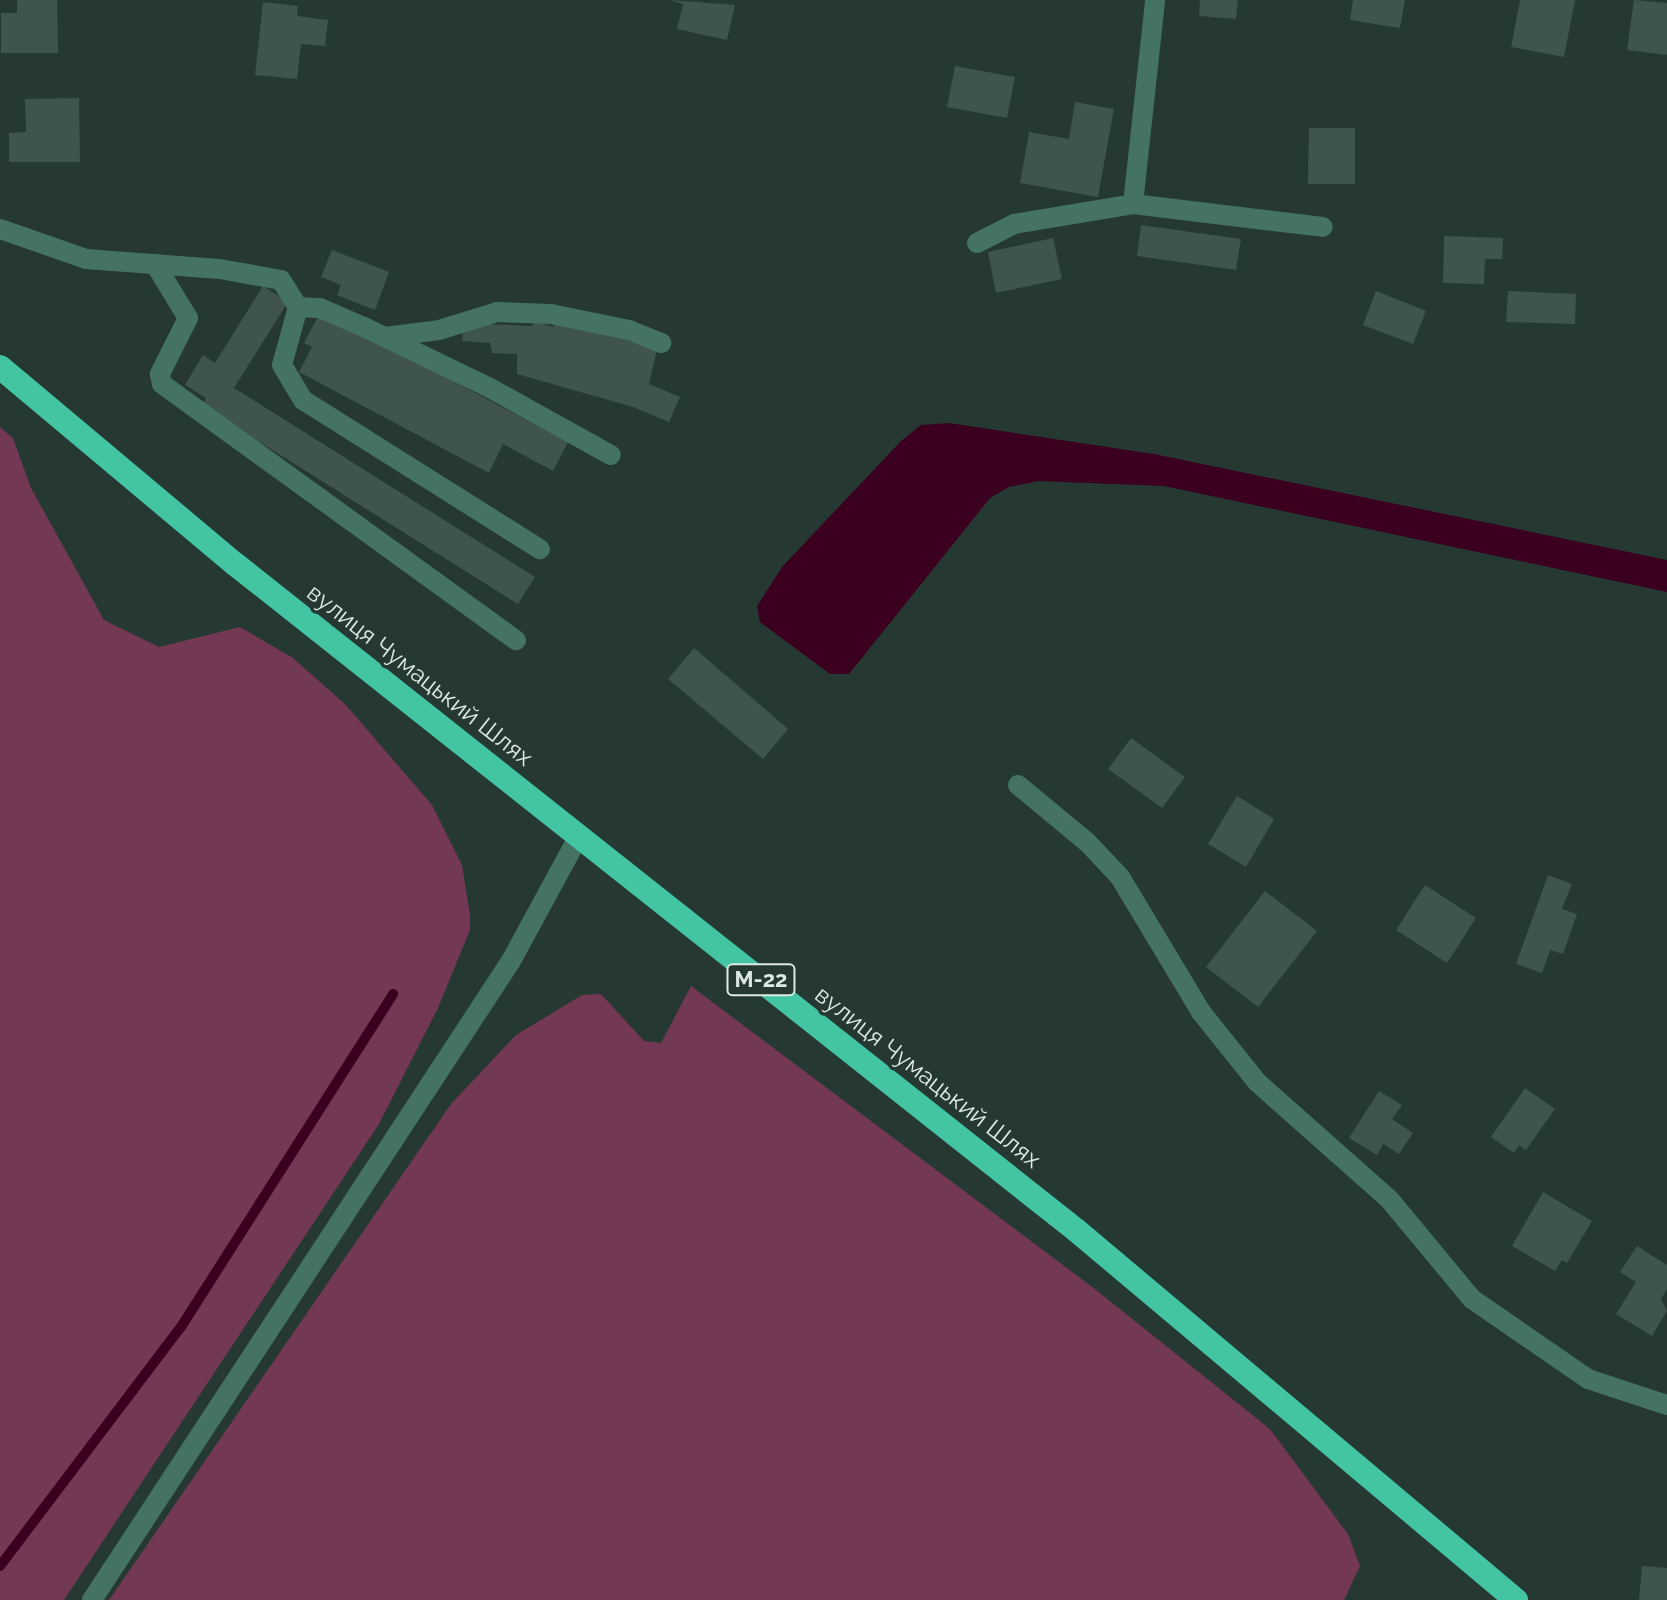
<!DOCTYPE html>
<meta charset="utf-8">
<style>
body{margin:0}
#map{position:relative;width:1667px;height:1600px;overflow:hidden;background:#253832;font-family:Raleway,sans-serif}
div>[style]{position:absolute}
.green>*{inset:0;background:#733853}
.water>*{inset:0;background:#3b0020}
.stream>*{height:10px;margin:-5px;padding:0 5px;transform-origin:5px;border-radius:5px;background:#3b0020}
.building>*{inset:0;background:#3f544d}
.minor>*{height:20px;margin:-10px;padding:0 10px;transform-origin:10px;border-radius:10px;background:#447263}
.highway>*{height:24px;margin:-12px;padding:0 12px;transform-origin:12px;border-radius:12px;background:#43c5a3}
span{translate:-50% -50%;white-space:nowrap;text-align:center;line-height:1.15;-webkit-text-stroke:7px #253832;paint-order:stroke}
.shield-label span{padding:2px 6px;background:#253832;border:2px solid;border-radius:6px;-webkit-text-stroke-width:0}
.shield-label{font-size:22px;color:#dde9e4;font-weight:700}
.street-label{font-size:24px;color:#dde9e4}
</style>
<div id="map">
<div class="green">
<i style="clip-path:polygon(0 427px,13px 438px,31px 488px,104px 620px,159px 647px,240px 627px,293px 658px,345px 704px,432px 805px,462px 865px,470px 915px,470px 930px,438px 1008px,379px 1124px,64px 1600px,0 1600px)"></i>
<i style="clip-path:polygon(691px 986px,1091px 1286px,1270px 1429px,1348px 1534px,1360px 1566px,1344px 1600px,109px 1600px,451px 1104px,516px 1035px,582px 995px,601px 994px,644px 1041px,661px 1043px)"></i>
</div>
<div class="water">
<i style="clip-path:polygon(949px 423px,1154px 454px,1667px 560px,1667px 592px,1164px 486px,1038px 481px,1009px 487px,990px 498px,849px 674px,830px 674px,760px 622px,757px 606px,782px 567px,901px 441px,921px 425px)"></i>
</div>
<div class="stream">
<i style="left:0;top:1566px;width:300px;rotate:-52.9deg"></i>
<i style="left:181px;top:1327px;width:395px;rotate:-57.5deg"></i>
</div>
<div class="building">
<i style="clip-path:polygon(17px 0,57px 0,58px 53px,1px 53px,1px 13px,17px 13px)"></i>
<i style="clip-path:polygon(669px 0,735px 5px,727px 40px,677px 29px,683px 4px)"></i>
<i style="clip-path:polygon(1200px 0,1238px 0,1236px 19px,1199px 16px)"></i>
<i style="clip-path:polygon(1353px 0,1405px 0,1400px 28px,1350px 20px)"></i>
<i style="clip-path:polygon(1520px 0,1575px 0,1564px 57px,1511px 47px)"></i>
<i style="clip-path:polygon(1634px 0,1667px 3px,1667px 55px,1627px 50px)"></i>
<i style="clip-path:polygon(263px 2px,298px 6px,297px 16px,328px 20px,325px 46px,301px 44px,297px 79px,255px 75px)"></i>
<i style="clip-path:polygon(955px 66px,1015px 77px,1007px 118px,947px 107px)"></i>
<i style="clip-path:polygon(79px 98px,80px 162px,9px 162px,9px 133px,26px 132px,25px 99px)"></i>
<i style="clip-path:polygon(1075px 102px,1114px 109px,1098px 197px,1020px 183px,1029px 132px,1069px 139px)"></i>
<i style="clip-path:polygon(1309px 128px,1355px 128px,1355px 184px,1308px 184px)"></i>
<i style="clip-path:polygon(1141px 225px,1241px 239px,1236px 270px,1137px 256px)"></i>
<i style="clip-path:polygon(1444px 236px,1503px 238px,1502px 259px,1485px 259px,1484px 284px,1443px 283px)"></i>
<i style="clip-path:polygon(1053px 238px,1062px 279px,996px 293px,988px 252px)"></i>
<i style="clip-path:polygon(332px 250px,389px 272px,375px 310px,337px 295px,341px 285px,321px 277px)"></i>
<i style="clip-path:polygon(263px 286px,288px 302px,234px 388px,535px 577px,518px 604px,202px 406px,206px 398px,185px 385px,203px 355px,215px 363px)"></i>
<i style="clip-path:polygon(1376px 291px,1426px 311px,1413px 344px,1363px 325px)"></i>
<i style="clip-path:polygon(1508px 291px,1576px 294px,1575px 324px,1506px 322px)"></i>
<i style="clip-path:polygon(321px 311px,568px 442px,553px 471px,503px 444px,489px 473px,299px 372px,312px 347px,304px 343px)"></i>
<i style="clip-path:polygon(557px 317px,657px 350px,649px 384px,680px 397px,669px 422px,633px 407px,517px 374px,517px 354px,492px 353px,490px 343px,462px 341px,464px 323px,532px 326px,535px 321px,553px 327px)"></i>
<i style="clip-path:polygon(694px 648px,788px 729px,763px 759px,668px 679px)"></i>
<i style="clip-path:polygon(1131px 738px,1185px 777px,1162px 808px,1108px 769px)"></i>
<i style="clip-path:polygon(1237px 796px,1274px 819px,1246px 867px,1208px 844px)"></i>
<i style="clip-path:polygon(1548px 875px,1572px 884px,1562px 909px,1577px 914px,1563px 954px,1550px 950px,1542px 973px,1516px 964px)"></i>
<i style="clip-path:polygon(1425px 885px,1476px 918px,1447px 963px,1396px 930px)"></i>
<i style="clip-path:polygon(1265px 891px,1317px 931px,1258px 1007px,1206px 967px)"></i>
<i style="clip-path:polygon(1525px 1088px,1555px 1109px,1526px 1150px,1519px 1145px,1514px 1153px,1491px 1137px)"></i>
<i style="clip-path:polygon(1379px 1091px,1402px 1105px,1392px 1119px,1413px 1133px,1399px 1154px,1383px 1144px,1377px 1155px,1349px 1138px)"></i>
<i style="clip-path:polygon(1543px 1192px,1592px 1221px,1567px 1263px,1562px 1260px,1555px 1271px,1512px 1246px)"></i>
<i style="clip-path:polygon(1637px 1246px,1667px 1265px,1667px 1289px,1661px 1299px,1667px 1311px,1652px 1336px,1616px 1314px,1636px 1282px,1620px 1272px)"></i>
<i style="clip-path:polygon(1642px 1566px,1667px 1568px,1667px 1600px,1639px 1600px)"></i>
</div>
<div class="minor">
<i style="left:1133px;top:204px;width:191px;rotate:6.9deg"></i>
<i style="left:0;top:229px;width:91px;rotate:19.2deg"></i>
<i style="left:86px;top:259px;width:134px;rotate:4.3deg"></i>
<i style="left:220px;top:269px;width:62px;rotate:10.2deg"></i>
<i style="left:281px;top:280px;width:32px;rotate:58deg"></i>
<i style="left:298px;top:307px;width:60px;rotate:105.4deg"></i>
<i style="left:282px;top:365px;width:41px;rotate:59deg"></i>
<i style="left:303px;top:400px;width:280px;rotate:32.2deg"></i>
<i style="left:977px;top:243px;width:42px;rotate:-27.2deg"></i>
<i style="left:1014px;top:224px;width:121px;rotate:-9.5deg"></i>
<i style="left:1133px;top:204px;width:205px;rotate:-83.8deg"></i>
<i style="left:155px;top:264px;width:63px;rotate:58.6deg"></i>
<i style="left:188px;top:318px;width:63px;rotate:116.6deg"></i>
<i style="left:160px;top:374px;width:10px;rotate:79deg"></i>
<i style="left:162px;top:384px;width:437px;rotate:35.9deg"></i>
<i style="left:298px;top:307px;width:22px;rotate:3deg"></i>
<i style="left:320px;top:308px;width:48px;rotate:23.4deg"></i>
<i style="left:364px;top:327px;width:140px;rotate:25.8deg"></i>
<i style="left:490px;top:388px;width:138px;rotate:29deg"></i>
<i style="left:385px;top:337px;width:54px;rotate:-7.4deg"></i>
<i style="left:439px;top:330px;width:61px;rotate:-17.2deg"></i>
<i style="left:497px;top:312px;width:54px;rotate:2.1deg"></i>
<i style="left:551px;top:314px;width:80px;rotate:11.6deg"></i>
<i style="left:629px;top:330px;width:35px;rotate:22deg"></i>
<i style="left:1018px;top:785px;width:89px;rotate:39.6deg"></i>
<i style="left:1087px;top:842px;width:48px;rotate:46.7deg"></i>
<i style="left:1120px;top:877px;width:157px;rotate:59deg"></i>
<i style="left:1201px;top:1012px;width:90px;rotate:51.3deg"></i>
<i style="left:1257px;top:1082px;width:176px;rotate:41.6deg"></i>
<i style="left:1389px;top:1199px;width:130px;rotate:50.3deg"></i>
<i style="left:1472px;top:1299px;width:141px;rotate:34.6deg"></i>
<i style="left:1588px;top:1379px;width:83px;rotate:18.2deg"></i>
<i style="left:92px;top:1600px;width:764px;rotate:-56.75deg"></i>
<i style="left:511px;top:961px;width:142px;rotate:-61.5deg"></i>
</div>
<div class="highway">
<i style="left:0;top:367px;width:307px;rotate:40deg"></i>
<i style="left:235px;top:564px;width:1073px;rotate:38.38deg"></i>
<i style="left:1076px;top:1230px;width:575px;rotate:40.06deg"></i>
</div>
<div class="shield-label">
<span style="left:761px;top:980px">М-22</span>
</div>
<div class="street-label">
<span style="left:420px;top:675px;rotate:38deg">вулиця Чумацький Шлях</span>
<span style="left:928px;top:1077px;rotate:38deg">вулиця Чумацький Шлях</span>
</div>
</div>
